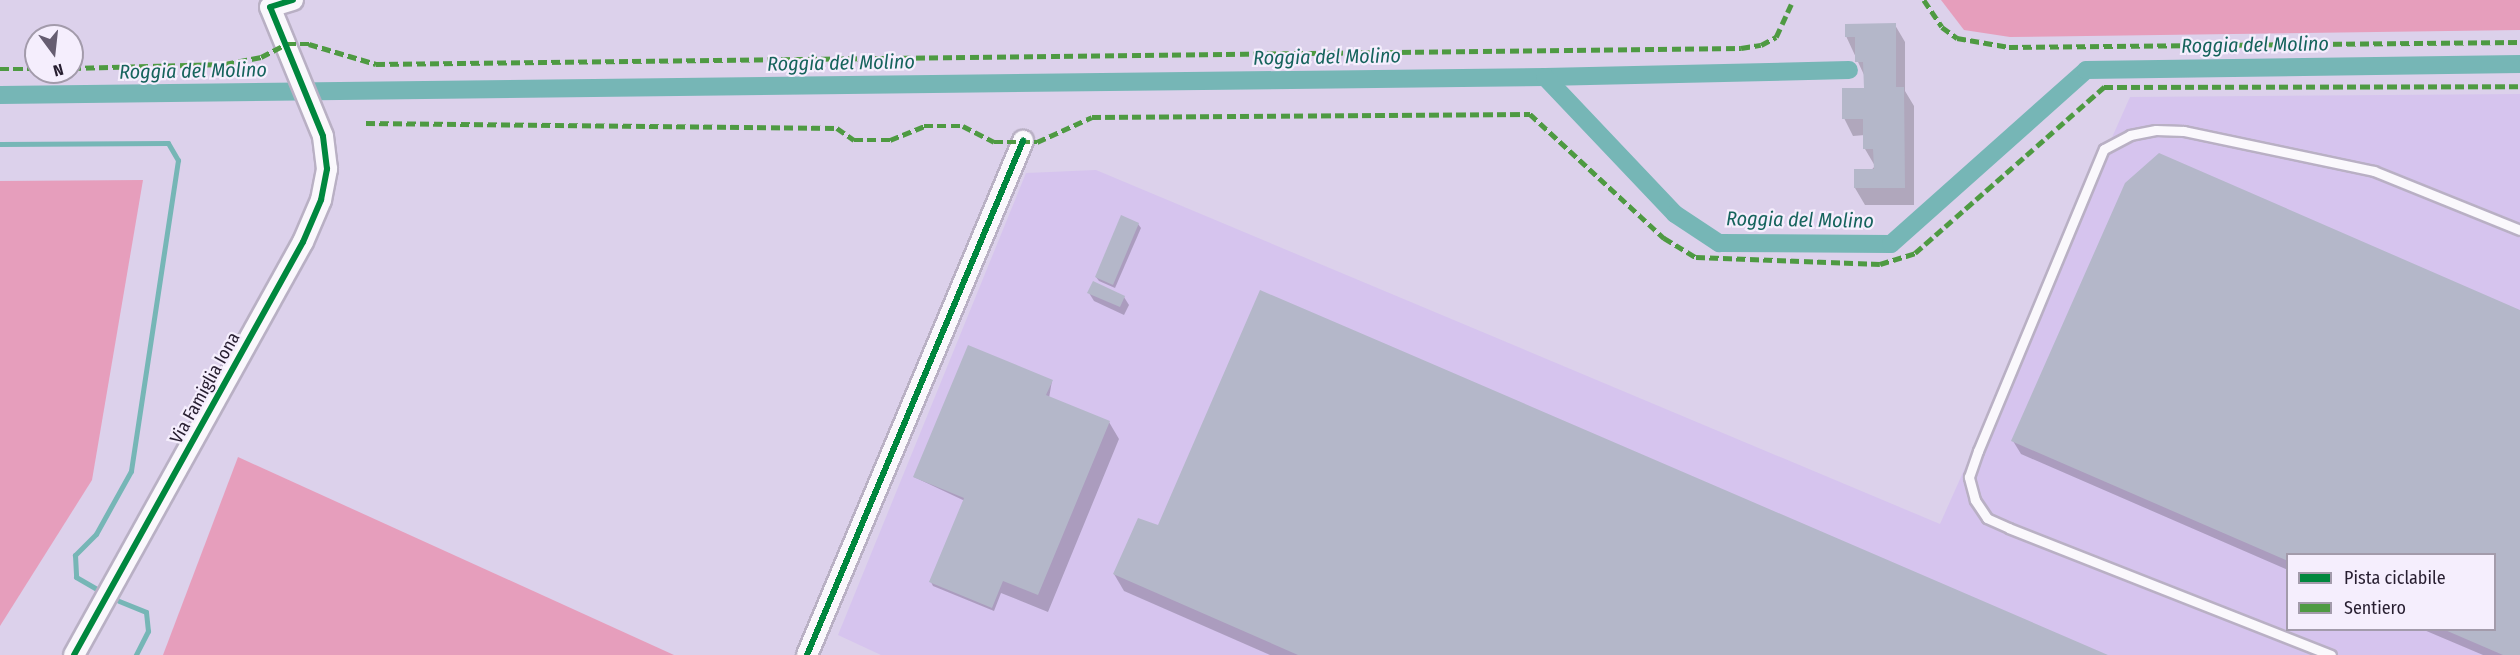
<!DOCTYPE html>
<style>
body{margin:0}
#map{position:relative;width:2520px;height:655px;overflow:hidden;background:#dcd1eb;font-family:"Fira Sans Condensed",sans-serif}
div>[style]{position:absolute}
.built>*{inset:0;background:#d6c4ee}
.forest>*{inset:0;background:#e69ebc}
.shadow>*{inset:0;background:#0003}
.stream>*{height:5px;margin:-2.5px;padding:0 2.5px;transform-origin:2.5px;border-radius:2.5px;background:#76b6b6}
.canal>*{height:18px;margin:-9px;padding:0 9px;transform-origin:9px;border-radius:9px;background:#76b6b6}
.building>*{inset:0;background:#b4b7c9}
.roads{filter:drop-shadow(2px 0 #b9b0c4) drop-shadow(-2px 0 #b9b0c4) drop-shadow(0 2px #b9b0c4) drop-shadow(0 -2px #b9b0c4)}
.lane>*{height:9px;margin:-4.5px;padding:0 4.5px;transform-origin:4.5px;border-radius:4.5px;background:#faf8fc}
.street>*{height:20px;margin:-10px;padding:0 10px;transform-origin:10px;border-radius:10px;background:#faf8fc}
.quiet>*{height:4.5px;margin-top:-2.25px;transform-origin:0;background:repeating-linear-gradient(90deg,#4e9a42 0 9px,transparent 0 13.5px)}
.cycleway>*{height:6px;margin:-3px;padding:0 3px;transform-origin:3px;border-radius:3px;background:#00873e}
span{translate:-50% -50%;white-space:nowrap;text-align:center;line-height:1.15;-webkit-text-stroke:4.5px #f5eefd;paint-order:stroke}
.street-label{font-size:18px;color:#271e30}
.water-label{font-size:20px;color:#15635c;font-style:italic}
.legend{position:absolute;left:2286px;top:553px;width:210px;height:78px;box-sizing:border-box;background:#f5eefd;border:2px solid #a39bab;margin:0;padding:8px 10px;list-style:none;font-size:18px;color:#271e30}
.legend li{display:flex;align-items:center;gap:12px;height:30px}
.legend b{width:30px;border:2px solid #a39bab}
.north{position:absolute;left:24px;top:24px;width:60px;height:60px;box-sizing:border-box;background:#f5eefd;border:2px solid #a39bab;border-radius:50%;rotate:165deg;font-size:16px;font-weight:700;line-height:24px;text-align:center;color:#271e30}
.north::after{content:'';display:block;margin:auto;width:21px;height:27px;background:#665d71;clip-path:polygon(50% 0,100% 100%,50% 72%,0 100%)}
</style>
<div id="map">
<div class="built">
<i style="clip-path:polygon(evenodd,2520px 94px,2520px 655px,881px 655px,838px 635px,1026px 173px,1096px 170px,1940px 524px,2130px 97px,2520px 94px,2288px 554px,2494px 554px,2494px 630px,2288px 630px,2288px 554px)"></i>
</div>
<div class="forest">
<i style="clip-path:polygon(1941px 0,2520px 0,2520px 30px,2010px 37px,1964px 30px)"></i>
<i style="clip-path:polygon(143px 180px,92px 480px,0 626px,0 181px)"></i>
<i style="clip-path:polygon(238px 457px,674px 655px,163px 655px)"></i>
</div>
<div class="shadow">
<i style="clip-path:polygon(1895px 25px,1905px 42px,1905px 91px,1914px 106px,1914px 205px,1865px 205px,1855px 188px,1875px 166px,1865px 149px,1865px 135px,1853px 136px,1844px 118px,1865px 89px,1865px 77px,1846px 36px)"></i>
<i style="clip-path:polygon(1138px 224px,1141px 228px,1115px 288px,1099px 281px,1096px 277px)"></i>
<i style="clip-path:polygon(1089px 293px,1124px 297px,1129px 305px,1124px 315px,1094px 301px)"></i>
<i style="clip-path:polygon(2520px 312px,2520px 655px,2483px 655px,2424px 630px,2494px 630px,2494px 554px,2288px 554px,2288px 570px,2021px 454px,2013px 441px)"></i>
<i style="clip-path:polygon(1052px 381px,1049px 398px,1109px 422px,1119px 439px,1048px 612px,1001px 593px,994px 611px,933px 586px,931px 582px,965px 501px,914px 477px)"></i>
<i style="clip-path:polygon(1163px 531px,2104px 655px,1270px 655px,1124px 591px,1114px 574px)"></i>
</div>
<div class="stream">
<i style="left:0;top:144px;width:168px;rotate:-0.3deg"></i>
<i style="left:168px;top:143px;width:20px;rotate:60deg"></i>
<i style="left:178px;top:160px;width:315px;rotate:98.6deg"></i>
<i style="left:131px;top:471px;width:72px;rotate:119.1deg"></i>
<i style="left:96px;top:534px;width:30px;rotate:135deg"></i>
<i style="left:75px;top:555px;width:22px;rotate:87deg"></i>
<i style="left:76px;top:577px;width:24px;rotate:30deg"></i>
<i style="left:119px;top:601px;width:29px;rotate:22deg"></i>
<i style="left:146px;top:612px;width:19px;rotate:84deg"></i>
<i style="left:148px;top:631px;width:27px;rotate:117deg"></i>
</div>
<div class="canal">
<i style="left:1545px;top:77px;width:304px;rotate:-1.3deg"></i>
<i style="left:0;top:95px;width:1545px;rotate:-0.67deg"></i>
<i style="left:1545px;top:77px;width:189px;rotate:46.5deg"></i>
<i style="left:1675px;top:214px;width:53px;rotate:33.4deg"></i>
<i style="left:1719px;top:243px;width:172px;rotate:0.3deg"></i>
<i style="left:1891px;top:244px;width:261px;rotate:-41.7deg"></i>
<i style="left:2086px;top:70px;width:434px;rotate:-0.8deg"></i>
</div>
<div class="building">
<i style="clip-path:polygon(1896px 23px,1896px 87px,1904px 87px,1905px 188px,1854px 188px,1854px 169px,1874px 169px,1873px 149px,1863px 149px,1863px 119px,1842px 119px,1842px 88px,1864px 88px,1863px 62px,1855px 62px,1855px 37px,1845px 37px,1845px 24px)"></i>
<i style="clip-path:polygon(2159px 153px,2520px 310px,2520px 655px,2503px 655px,2445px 630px,2494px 630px,2494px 554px,2288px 554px,2288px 561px,2011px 441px,2125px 183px)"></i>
<i style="clip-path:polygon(1121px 215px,1139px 223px,1113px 285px,1095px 277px)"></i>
<i style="clip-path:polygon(1093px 281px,1125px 296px,1120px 307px,1087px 293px)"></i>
<i style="clip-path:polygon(1260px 290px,1386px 344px,2108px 655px,1298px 655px,1113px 574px,1138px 518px,1158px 525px)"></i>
<i style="clip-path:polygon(968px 345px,1053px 380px,1046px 395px,1110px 421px,1038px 595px,1003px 581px,992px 608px,929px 582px,964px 498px,913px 477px)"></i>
</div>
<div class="roads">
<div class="lane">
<i style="left:2331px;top:655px;width:346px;rotate:-158.5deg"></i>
<i style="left:2009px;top:528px;width:24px;rotate:-156deg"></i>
<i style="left:1987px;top:518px;width:22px;rotate:-124deg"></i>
<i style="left:1975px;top:500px;width:24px;rotate:-105deg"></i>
<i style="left:1969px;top:477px;width:28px;rotate:-71deg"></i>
<i style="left:1978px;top:451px;width:327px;rotate:-67.4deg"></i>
<i style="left:2104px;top:149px;width:30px;rotate:-28deg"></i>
<i style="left:2130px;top:135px;width:26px;rotate:-11deg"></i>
<i style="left:2156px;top:130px;width:28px;rotate:2deg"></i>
<i style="left:2184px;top:131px;width:194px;rotate:11.9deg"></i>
<i style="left:2374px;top:171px;width:157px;rotate:22deg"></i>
</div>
<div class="street">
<i style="left:74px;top:655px;width:472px;rotate:-61deg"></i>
<i style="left:303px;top:242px;width:46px;rotate:-66.8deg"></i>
<i style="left:321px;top:200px;width:32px;rotate:-79deg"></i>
<i style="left:327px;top:169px;width:33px;rotate:-97deg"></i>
<i style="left:323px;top:136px;width:139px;rotate:-112.3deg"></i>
<i style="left:270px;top:7px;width:24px;rotate:-17deg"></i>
<i style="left:807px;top:655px;width:558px;rotate:-67.21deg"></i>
</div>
</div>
<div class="quiet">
<i style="left:1924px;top:0;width:32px;rotate:56deg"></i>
<i style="left:1942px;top:27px;width:19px;rotate:36deg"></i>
<i style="left:1957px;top:38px;width:53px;rotate:9.8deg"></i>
<i style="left:2009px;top:47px;width:511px;rotate:-0.56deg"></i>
<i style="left:72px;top:68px;width:153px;rotate:-1.5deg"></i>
<i style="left:225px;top:64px;width:37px;rotate:-11deg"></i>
<i style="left:261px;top:57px;width:29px;rotate:-27deg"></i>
<i style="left:287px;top:44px;width:22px"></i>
<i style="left:309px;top:44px;width:70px;rotate:16.6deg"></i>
<i style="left:376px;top:64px;width:1365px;rotate:-0.67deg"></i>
<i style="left:1741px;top:48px;width:20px;rotate:-9deg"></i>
<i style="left:1761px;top:45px;width:17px;rotate:-28deg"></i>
<i style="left:1776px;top:37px;width:41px;rotate:-65.3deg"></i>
<i style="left:0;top:69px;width:36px"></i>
<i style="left:366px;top:123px;width:471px;rotate:0.6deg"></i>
<i style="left:837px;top:128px;width:21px;rotate:35deg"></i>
<i style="left:854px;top:140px;width:36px"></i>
<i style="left:890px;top:140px;width:37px;rotate:-22deg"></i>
<i style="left:924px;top:126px;width:39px"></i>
<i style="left:963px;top:126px;width:35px;rotate:27deg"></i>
<i style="left:994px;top:142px;width:43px"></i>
<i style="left:1037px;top:142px;width:60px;rotate:-24.4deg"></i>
<i style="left:1092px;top:117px;width:438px;rotate:-0.4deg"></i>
<i style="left:1530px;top:114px;width:183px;rotate:42.8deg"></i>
<i style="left:1664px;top:238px;width:37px;rotate:31deg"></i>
<i style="left:1696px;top:257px;width:184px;rotate:2.2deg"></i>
<i style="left:1880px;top:264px;width:37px;rotate:-17deg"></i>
<i style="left:1915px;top:253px;width:252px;rotate:-41.3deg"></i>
<i style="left:2104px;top:87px;width:416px;rotate:-0.1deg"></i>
</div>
<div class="cycleway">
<i style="left:74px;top:655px;width:472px;rotate:-61deg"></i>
<i style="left:303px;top:242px;width:46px;rotate:-66.8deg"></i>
<i style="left:321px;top:200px;width:32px;rotate:-79deg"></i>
<i style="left:327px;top:169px;width:33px;rotate:-97deg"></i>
<i style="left:323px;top:136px;width:139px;rotate:-112.3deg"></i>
<i style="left:270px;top:7px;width:24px;rotate:-17deg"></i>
<i style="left:807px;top:655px;width:558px;rotate:-67.21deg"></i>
</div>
<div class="street-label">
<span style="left:205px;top:388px;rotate:-61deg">Via Famiglia Iona</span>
</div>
<div class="water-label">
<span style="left:2255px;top:45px;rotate:-1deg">Roggia del Molino</span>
<span style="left:1327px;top:57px;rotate:-1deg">Roggia del Molino</span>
<span style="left:841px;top:63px;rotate:-1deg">Roggia del Molino</span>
<span style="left:193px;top:71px;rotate:-1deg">Roggia del Molino</span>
<span style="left:1800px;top:220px;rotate:1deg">Roggia del Molino</span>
</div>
<ul class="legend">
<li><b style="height:8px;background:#00873e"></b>Pista ciclabile</li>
<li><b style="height:8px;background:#4e9a42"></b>Sentiero</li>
</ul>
<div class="north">N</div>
</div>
